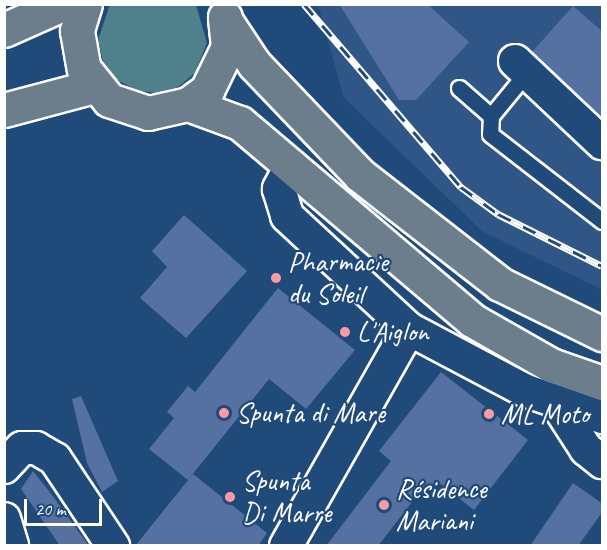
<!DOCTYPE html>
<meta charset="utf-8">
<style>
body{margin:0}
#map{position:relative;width:607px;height:550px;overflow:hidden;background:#1f4a7a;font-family:Caveat,sans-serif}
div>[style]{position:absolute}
.built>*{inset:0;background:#2f5686}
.green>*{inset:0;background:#4f808b}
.building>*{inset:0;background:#5471a2}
.roads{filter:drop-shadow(2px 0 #fff) drop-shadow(-2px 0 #fff) drop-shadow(0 2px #fff) drop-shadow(0 -2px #fff)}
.lane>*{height:15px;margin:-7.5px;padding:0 7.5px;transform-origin:7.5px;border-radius:7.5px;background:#1f4a7a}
.street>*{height:32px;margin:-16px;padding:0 16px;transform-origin:16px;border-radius:16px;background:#1f4a7a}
.primary>*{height:33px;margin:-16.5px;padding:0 16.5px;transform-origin:16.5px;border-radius:16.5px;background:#6c7d8c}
.rail>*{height:7px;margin-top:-3.5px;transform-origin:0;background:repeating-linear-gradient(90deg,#1f4a7a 0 14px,#fff 0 28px);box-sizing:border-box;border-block:2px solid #fff}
.dots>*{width:16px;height:16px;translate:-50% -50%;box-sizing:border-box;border:3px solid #1f4a7a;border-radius:50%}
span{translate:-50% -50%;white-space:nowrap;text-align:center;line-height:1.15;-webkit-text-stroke:4.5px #1f4a7a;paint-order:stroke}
.poi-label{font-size:28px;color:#fff}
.left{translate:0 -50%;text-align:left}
.frame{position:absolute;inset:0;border:6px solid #fff;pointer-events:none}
.scale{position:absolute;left:24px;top:499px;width:78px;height:27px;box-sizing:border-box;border:3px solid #fff;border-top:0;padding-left:8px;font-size:18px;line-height:21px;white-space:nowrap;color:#fff;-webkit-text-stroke:4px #1f4a7a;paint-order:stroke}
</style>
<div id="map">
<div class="built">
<i style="clip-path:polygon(318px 5px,602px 5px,602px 290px,482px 231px,344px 98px)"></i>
</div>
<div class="green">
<i style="clip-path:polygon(110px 4px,196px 5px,207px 43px,195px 73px,178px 87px,156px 93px,135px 90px,116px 79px,103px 61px,98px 40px)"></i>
</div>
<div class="building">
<i style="clip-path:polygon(339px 4px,427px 4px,469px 42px,416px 100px,399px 100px)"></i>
<i style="clip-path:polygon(573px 6px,603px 32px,603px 119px,532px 52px)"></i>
<i style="clip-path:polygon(184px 215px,247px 271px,186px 338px,140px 298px,167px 267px,152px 251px)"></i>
<i style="clip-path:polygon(278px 288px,355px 350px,306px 409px,269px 379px,188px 480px,149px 449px,174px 418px,167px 412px,188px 386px,195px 392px)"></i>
<i style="clip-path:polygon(441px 372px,528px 440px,474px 510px,438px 482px,433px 489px,426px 484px,378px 546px,326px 546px,391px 461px,379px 451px)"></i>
<i style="clip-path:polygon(81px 396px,118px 481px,102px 492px,87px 463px,72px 399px)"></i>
<i style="clip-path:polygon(33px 471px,52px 495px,89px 546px,60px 546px,21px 489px)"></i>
<i style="clip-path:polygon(193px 474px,267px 533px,258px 546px,135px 546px)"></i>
<i style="clip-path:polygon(573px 483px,603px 504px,603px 511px,578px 546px,530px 546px)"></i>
</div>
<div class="roads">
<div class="lane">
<i style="left:527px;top:72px;width:57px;rotate:129.3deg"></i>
<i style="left:491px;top:116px;width:18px;rotate:93deg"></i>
<i style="left:490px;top:134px;width:142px;rotate:37.8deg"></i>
<i style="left:459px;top:88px;width:43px;rotate:41.2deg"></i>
</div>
<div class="street">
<i style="left:515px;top:61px;width:120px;rotate:43.3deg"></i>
<i style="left:291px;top:166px;width:26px;rotate:118deg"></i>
<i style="left:279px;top:189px;width:28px;rotate:73deg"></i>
<i style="left:287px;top:216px;width:166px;rotate:42.8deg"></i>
<i style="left:409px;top:329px;width:130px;rotate:27.9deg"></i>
<i style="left:524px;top:390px;width:83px;rotate:19.1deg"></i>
<i style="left:557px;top:404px;width:54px;rotate:57.2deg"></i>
<i style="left:586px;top:449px;width:21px;rotate:39deg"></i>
<i style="left:4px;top:467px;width:26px;rotate:-47deg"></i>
<i style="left:22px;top:448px;width:14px"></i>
<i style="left:36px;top:448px;width:22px;rotate:30deg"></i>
<i style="left:55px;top:459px;width:105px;rotate:56.3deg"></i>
<i style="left:4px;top:519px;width:28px;rotate:73deg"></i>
<i style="left:286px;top:546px;width:249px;rotate:-60.5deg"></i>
</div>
<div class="primary">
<i style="left:85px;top:4px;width:28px;rotate:107deg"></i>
<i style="left:77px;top:31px;width:39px;rotate:80deg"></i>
<i style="left:84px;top:69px;width:40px;rotate:51deg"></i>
<i style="left:109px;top:100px;width:41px;rotate:18.4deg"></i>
<i style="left:148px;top:113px;width:41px;rotate:-12.7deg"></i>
<i style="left:188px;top:104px;width:24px;rotate:-36deg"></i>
<i style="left:207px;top:90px;width:48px;rotate:-64deg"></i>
<i style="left:228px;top:47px;width:30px;rotate:-96deg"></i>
<i style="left:227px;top:23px;width:49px;rotate:56.6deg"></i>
<i style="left:254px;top:64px;width:153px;rotate:46.3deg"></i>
<i style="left:360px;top:175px;width:177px;rotate:37.9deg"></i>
<i style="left:500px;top:284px;width:114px;rotate:26.1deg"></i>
<i style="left:4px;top:30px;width:64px;rotate:-24.1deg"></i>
<i style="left:188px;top:104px;width:55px;rotate:20.1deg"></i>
<i style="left:240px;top:123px;width:304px;rotate:40.3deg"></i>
<i style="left:472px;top:320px;width:91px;rotate:29.7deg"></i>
<i style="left:551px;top:365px;width:54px;rotate:19.4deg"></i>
<i style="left:4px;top:110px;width:93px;rotate:-14.9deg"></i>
</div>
</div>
<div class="rail">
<i style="left:304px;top:4px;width:241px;rotate:49.4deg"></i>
<i style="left:461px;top:187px;width:46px;rotate:36.1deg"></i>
<i style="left:498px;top:214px;width:116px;rotate:26.6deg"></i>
</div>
<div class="dots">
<i style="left:276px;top:278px;background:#ff9aa2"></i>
<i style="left:345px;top:332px;background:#ff9aa2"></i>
<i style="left:224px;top:413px;background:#ff9aa2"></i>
<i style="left:489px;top:414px;background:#ff9aa2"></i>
<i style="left:230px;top:497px;background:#ff9aa2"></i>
<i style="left:384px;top:505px;background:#ff9aa2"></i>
</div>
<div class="poi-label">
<span class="left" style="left:288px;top:278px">Pharmacie<br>du Soleil</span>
<span class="left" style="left:357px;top:332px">L'Aiglon</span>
<span class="left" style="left:236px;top:413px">Spunta di Mare</span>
<span class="left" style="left:501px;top:414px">ML Moto</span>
<span class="left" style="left:242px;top:497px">Spunta<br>Di Marre</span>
<span class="left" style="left:396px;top:505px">Résidence<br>Mariani</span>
</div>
<div class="frame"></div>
<div class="scale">20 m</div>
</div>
